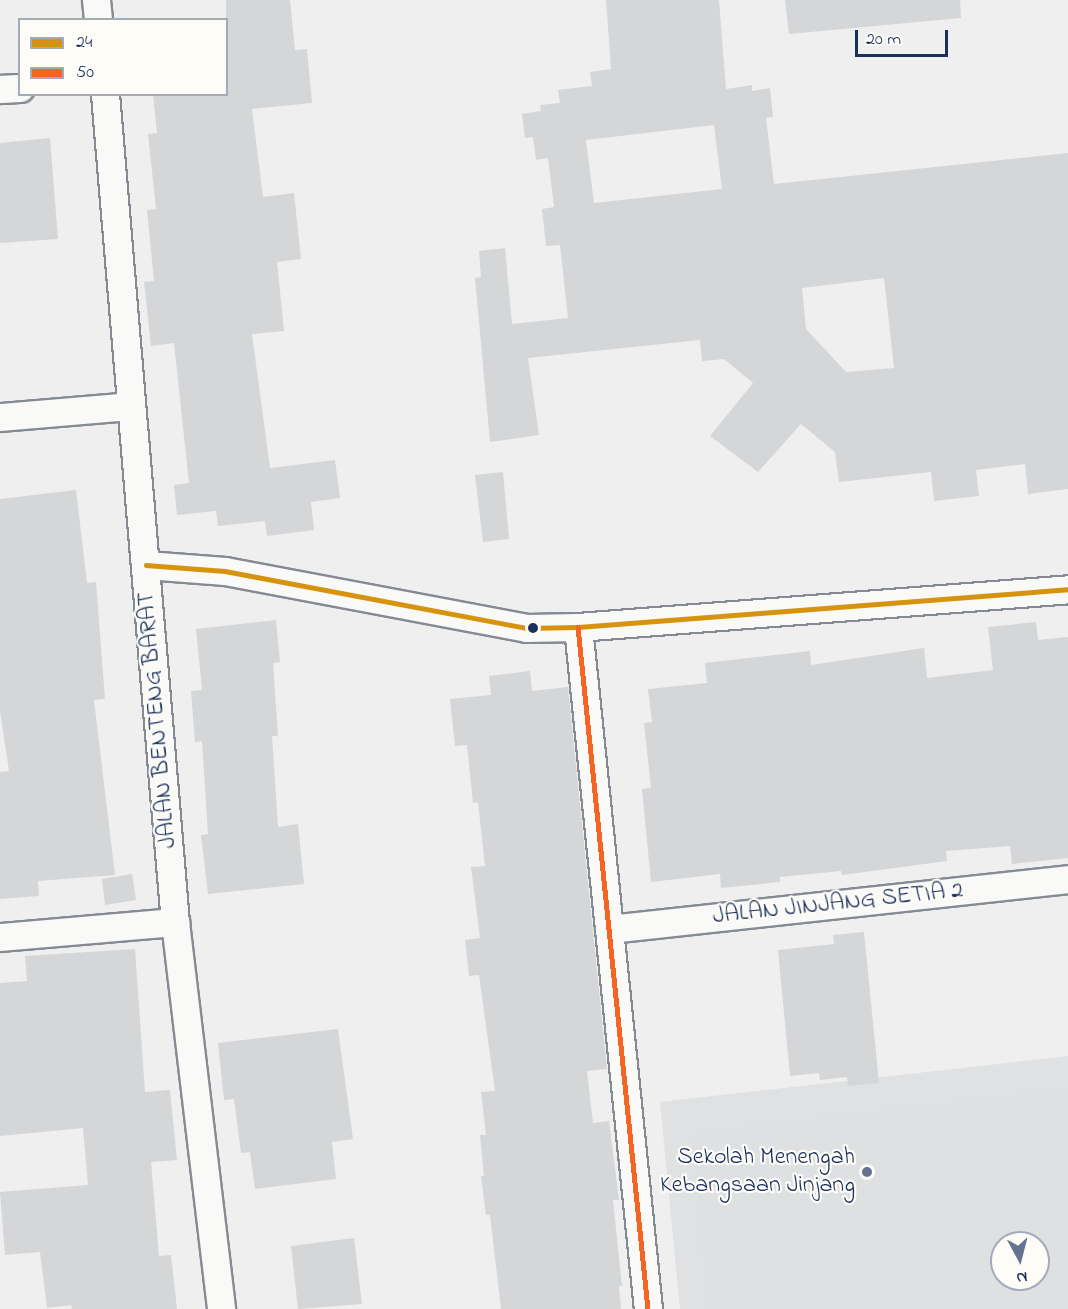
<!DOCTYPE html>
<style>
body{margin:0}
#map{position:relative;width:1068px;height:1309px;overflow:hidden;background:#efefef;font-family:"Indie Flower",sans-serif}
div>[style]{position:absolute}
.built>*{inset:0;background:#dfe1e2}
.green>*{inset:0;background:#dee0e2}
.building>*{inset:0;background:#d5d6d8}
.roads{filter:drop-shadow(2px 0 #868a93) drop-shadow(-2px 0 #868a93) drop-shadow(0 2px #868a93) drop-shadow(0 -2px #868a93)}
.street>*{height:27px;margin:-13.5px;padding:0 13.5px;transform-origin:13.5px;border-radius:13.5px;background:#f9f9f8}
.bus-1>*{height:4.5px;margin:-2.25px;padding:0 2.25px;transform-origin:2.25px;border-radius:2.25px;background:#d6940e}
.bus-2>*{height:4.5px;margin:-2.25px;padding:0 2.25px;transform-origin:2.25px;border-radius:2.25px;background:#f26522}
.dots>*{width:16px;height:16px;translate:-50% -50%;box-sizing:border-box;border:3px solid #fdfcf7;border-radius:50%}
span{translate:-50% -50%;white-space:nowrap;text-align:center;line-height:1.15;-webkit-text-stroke:4.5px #fdfcf7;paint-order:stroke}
.street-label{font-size:24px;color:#1b2f5e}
.poi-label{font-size:24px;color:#1b2f5e}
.right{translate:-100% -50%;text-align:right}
.legend{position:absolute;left:18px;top:18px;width:210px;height:78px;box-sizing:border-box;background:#fdfcf7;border:2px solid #a3aaba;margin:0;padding:8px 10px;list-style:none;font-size:18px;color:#1b2f5e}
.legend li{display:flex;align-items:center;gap:12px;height:30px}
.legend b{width:30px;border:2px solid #a3aaba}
.north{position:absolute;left:990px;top:1231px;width:60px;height:60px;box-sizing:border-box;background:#fdfcf7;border:2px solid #a3aaba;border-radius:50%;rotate:173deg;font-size:16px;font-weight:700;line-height:24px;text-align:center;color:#1b2f5e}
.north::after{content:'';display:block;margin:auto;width:21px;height:27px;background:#657291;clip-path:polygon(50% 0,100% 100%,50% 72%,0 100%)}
.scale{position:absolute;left:855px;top:30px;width:93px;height:27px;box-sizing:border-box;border:3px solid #1b2f5e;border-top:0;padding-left:8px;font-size:18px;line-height:21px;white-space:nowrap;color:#1b2f5e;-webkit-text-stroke:4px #fdfcf7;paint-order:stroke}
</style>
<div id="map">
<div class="built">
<i style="clip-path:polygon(evenodd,1068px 1056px,1068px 1309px,680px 1309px,660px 1102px,1068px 1056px,1002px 1243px,1038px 1243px,1038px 1279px,1002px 1279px,1002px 1243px)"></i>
</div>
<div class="green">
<i style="clip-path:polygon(evenodd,1068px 1089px,1068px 1309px,707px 1309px,693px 1133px,1068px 1089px,1002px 1243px,1038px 1243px,1038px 1279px,1002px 1279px,1002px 1243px)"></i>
</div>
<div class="building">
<i style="clip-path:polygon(226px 0,290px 0,295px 50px,307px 49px,312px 103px,252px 109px,263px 197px,294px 193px,301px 259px,277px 262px,284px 331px,252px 334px,270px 468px,335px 460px,340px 498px,311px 502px,314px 530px,267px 536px,265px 521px,218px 526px,216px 511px,177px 515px,174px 485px,189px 483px,174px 343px,151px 346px,144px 282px,154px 281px,147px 210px,156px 209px,148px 134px,157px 133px,153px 94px,226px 94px)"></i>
<i style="clip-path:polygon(evenodd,606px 0,719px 0,726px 89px,752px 85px,752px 91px,770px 88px,773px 117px,766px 118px,774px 184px,1068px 153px,1068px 489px,1028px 494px,1025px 464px,976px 470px,979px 496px,934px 501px,931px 472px,839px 482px,835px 452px,801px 424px,758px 472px,710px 436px,753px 383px,724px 359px,702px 361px,700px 340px,528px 358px,539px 435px,490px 442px,475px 278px,481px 277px,479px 251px,505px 248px,512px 324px,568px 318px,560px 245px,546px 246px,542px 209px,554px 207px,548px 158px,536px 160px,533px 137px,525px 138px,522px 114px,541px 111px,540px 105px,560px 103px,558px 90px,592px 86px,590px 72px,611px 69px,606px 0,714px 125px,722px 189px,594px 203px,586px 140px,714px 125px,606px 0,884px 278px,894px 368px,846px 372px,806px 329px,802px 288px,884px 278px)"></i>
<i style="clip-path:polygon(785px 0,960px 0,961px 18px,789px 34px)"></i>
<i style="clip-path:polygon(50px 138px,58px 239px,0 243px,0 143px)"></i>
<i style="clip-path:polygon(503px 472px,509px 539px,483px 542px,475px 475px)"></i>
<i style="clip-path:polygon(76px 490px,87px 583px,96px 582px,105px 699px,94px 700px,115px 875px,38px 881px,39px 896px,0 899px,0 772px,9px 771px,0 711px,0 499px)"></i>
<i style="clip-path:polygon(276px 620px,280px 662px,273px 663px,278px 736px,272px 736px,278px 827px,298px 824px,304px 884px,208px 894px,201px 835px,208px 834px,202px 741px,195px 742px,191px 691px,202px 690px,196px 629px)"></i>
<i style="clip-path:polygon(1036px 622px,1038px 640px,1068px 637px,1068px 858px,1012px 864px,1010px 846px,946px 851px,947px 861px,842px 875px,841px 871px,780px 877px,780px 882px,721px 888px,720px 874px,651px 882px,642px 789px,651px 788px,644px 723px,652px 722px,648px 689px,707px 683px,705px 663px,810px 651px,811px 665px,924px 648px,927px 678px,993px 670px,988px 627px)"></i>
<i style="clip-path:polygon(530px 671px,532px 691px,568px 687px,607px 1069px,587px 1071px,593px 1123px,609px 1121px,619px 1200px,613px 1200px,622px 1286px,619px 1286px,621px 1309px,501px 1309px,490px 1215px,486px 1215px,481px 1176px,484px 1176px,480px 1135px,486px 1135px,481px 1092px,495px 1091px,479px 975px,469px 976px,465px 940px,480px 938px,471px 867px,485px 866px,478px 802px,473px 803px,467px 745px,455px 746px,450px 699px,491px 695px,489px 676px)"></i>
<i style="clip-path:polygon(132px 874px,136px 900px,105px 905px,102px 879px)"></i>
<i style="clip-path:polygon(864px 932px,879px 1083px,848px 1086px,847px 1077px,820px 1080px,819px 1073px,790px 1076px,778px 950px,834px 944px,833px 935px)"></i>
<i style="clip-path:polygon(135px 949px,145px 1092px,170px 1090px,177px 1160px,151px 1162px,159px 1256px,171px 1255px,177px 1309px,72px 1309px,71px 1305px,47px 1308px,40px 1252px,5px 1255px,0 1192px,88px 1185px,83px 1128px,0 1136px,0 983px,27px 981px,25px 956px)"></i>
<i style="clip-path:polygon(338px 1029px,353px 1139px,332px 1142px,336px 1179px,255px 1189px,250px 1152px,241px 1153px,234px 1099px,224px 1100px,218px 1043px)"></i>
<i style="clip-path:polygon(354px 1238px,362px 1304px,298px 1309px,291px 1246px)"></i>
</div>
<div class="roads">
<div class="street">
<i style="left:96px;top:0;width:20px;rotate:84deg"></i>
<i style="left:0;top:89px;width:20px;rotate:-3deg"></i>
<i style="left:105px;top:94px;width:831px;rotate:85.17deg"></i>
<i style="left:175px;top:922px;width:390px;rotate:83.2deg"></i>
<i style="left:0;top:417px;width:131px;rotate:-4.8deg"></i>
<i style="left:146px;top:565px;width:79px;rotate:4.3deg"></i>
<i style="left:225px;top:571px;width:306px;rotate:10.7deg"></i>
<i style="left:526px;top:628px;width:52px;rotate:-1.1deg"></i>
<i style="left:578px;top:627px;width:491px;rotate:-4.4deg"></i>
<i style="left:578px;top:627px;width:686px;rotate:84.14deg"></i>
<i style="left:609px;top:929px;width:462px;rotate:-6.2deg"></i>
<i style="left:0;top:937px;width:176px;rotate:-4.9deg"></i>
</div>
</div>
<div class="bus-1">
<i style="left:146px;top:565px;width:79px;rotate:4.3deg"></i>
<i style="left:225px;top:571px;width:306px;rotate:10.7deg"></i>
<i style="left:526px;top:628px;width:52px;rotate:-1.1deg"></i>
<i style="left:578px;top:627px;width:491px;rotate:-4.4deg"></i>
</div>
<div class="bus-2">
<i style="left:578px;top:627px;width:686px;rotate:84.14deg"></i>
</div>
<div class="dots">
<i style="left:533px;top:628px;background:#1b2f5e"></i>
<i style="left:867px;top:1172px;background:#657291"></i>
</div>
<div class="street-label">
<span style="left:158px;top:720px;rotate:-95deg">JALAN BENTENG BARAT</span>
<span style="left:838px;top:904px;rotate:-6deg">JALAN JINJANG SETIA 2</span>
</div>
<div class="poi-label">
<span class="right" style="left:855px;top:1172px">Sekolah Menengah<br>Kebangsaan Jinjang</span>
</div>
<ul class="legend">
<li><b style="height:8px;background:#d6940e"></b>24</li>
<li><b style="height:8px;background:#f26522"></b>50</li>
</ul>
<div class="north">N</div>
<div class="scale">20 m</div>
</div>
